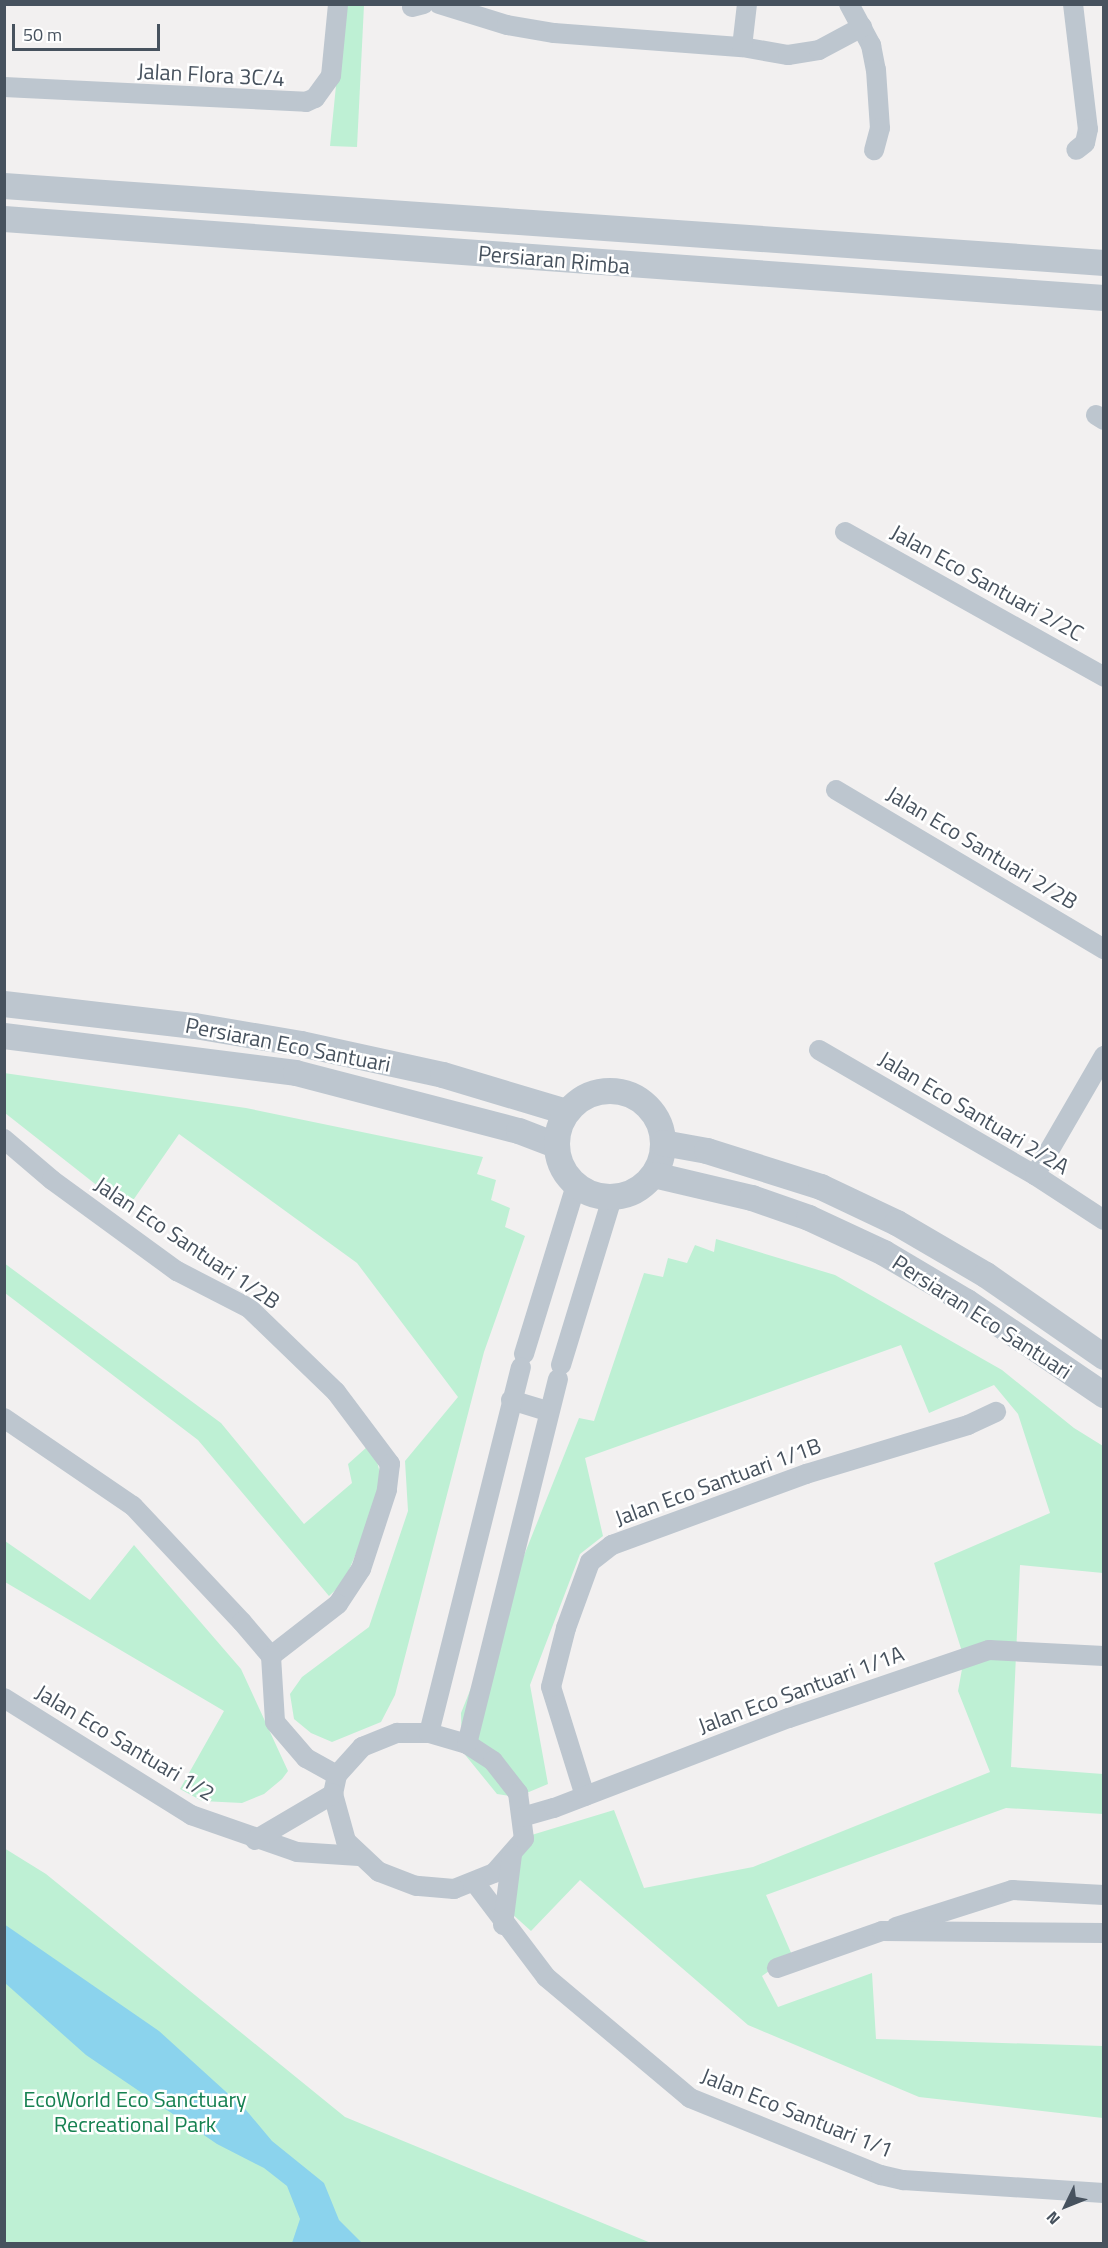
<!DOCTYPE html>
<style>
body{margin:0}
#map{position:relative;width:1108px;height:2248px;overflow:hidden;background:#f2f0f0;font-family:"Titillium Web",sans-serif}
div>[style]{position:absolute}
.green>*{inset:0;background:#bef0d4}
.water>*{inset:0;background:#8bd3ed}
.minor>*{height:20px;margin:-10px;padding:0 10px;transform-origin:10px;border-radius:10px;background:#bdc6cf}
.tertiary>*{height:26px;margin:-13px;padding:0 13px;transform-origin:13px;border-radius:13px;background:#bdc6cf}
.tertiary>.ring{margin:-13px;padding:0;box-sizing:content-box;background:none;border:26px solid #bdc6cf;border-radius:50%}
span{translate:-50% -50%;white-space:nowrap;text-align:center;line-height:1.15;-webkit-text-stroke:5px #fff;paint-order:stroke}
.street-label{font-size:22px;color:#47525e}
.park-label{font-size:22px;color:#168151}
.frame{position:absolute;inset:0;border:6px solid #47525e;pointer-events:none}
.north{position:absolute;left:1036px;top:2176px;width:60px;height:60px;-webkit-text-stroke:4px #fff;paint-order:stroke;rotate:227deg;font-size:16px;font-weight:700;line-height:24px;text-align:center;color:#47525e}
.north::after{content:'';display:block;margin:auto;width:21px;height:27px;background:#47525e;clip-path:polygon(50% 0,100% 100%,50% 72%,0 100%)}
.scale{position:absolute;left:12px;top:24px;width:148px;height:27px;box-sizing:border-box;border:3px solid #47525e;border-top:0;padding-left:8px;font-size:18px;line-height:21px;white-space:nowrap;color:#47525e;-webkit-text-stroke:4px #fff;paint-order:stroke}
</style>
<div id="map">
<div class="green">
<i style="clip-path:polygon(344px 5px,364px 5px,357px 147px,330px 146px)"></i>
<i style="clip-path:polygon(4px 1073px,246px 1108px,483px 1157px,477px 1174px,496px 1180px,491px 1200px,510px 1208px,505px 1227px,525px 1236px,484px 1352px,395px 1695px,381px 1722px,332px 1742px,311px 1733px,294px 1719px,290px 1694px,302px 1677px,369px 1627px,408px 1511px,405px 1461px,458px 1397px,357px 1263px,179px 1134px,127px 1209px,5px 1113px)"></i>
<i style="clip-path:polygon(716px 1239px,835px 1275px,1002px 1370px,1074px 1428px,1103px 1446px,1103px 1573px,1020px 1565px,1011px 1767px,1103px 1774px,1103px 1814px,1006px 1808px,766px 1895px,792px 1955px,762px 1976px,778px 2007px,872px 1973px,876px 2039px,1103px 2046px,1103px 2118px,919px 2097px,748px 2025px,580px 1880px,531px 1931px,500px 1903px,525px 1837px,614px 1810px,644px 1888px,753px 1867px,990px 1772px,958px 1691px,964px 1658px,934px 1563px,1050px 1513px,1018px 1414px,994px 1385px,929px 1413px,901px 1345px,585px 1458px,603px 1536px,580px 1554px,530px 1685px,548px 1784px,517px 1797px,497px 1794px,462px 1751px,461px 1713px,579px 1418px,594px 1421px,644px 1273px,663px 1277px,668px 1258px,687px 1263px,695px 1245px,714px 1252px)"></i>
<i style="clip-path:polygon(4px 1263px,221px 1423px,304px 1524px,352px 1483px,348px 1464px,367px 1447px,376px 1458px,380px 1473px,375px 1508px,344px 1582px,329px 1596px,198px 1440px,5px 1293px)"></i>
<i style="clip-path:polygon(5px 1541px,90px 1600px,134px 1545px,241px 1669px,288px 1771px,282px 1779px,264px 1794px,242px 1803px,202px 1801px,180px 1789px,224px 1711px,5px 1582px)"></i>
<i style="clip-path:polygon(4px 1848px,46px 1874px,345px 2117px,651px 2243px,5px 2243px)"></i>
</div>
<div class="water">
<i style="clip-path:polygon(4px 1924px,159px 2031px,246px 2110px,272px 2141px,324px 2183px,339px 2220px,362px 2243px,292px 2243px,300px 2219px,287px 2186px,264px 2168px,217px 2144px,86px 2055px,5px 1983px)"></i>
</div>
<div class="minor">
<i style="left:439px;top:4px;width:71px;rotate:17.2deg"></i>
<i style="left:507px;top:25px;width:48px;rotate:9.7deg"></i>
<i style="left:554px;top:33px;width:189px;rotate:4.3deg"></i>
<i style="left:742px;top:47px;width:47px;rotate:9.9deg"></i>
<i style="left:788px;top:55px;width:31px;rotate:-9deg"></i>
<i style="left:819px;top:50px;width:49px;rotate:-28.1deg"></i>
<i style="left:849px;top:4px;width:47px;rotate:61.8deg"></i>
<i style="left:871px;top:45px;width:25px;rotate:79deg"></i>
<i style="left:876px;top:70px;width:58px;rotate:86.1deg"></i>
<i style="left:880px;top:128px;width:23px;rotate:105deg"></i>
<i style="left:1073px;top:4px;width:126px;rotate:83.2deg"></i>
<i style="left:1088px;top:129px;width:14px;rotate:102deg"></i>
<i style="left:1085px;top:143px;width:11px;rotate:142deg"></i>
<i style="left:412px;top:7px;width:12px;rotate:-14deg"></i>
<i style="left:742px;top:47px;width:43px;rotate:-83.4deg"></i>
<i style="left:4px;top:87px;width:302px;rotate:2.8deg"></i>
<i style="left:306px;top:102px;width:10px;rotate:-24deg"></i>
<i style="left:315px;top:98px;width:27px;rotate:-54deg"></i>
<i style="left:331px;top:76px;width:72px;rotate:-84.4deg"></i>
<i style="left:1096px;top:415px;width:9px;rotate:32deg"></i>
<i style="left:845px;top:532px;width:297px;rotate:29.2deg"></i>
<i style="left:836px;top:790px;width:312px;rotate:30.7deg"></i>
<i style="left:819px;top:1050px;width:250px;rotate:30.1deg"></i>
<i style="left:1035px;top:1175px;width:82px;rotate:33.1deg"></i>
<i style="left:4px;top:1139px;width:63px;rotate:40.5deg"></i>
<i style="left:52px;top:1180px;width:155px;rotate:36.1deg"></i>
<i style="left:177px;top:1271px;width:81px;rotate:27.2deg"></i>
<i style="left:249px;top:1308px;width:121px;rotate:44deg"></i>
<i style="left:336px;top:1392px;width:90px;rotate:53.1deg"></i>
<i style="left:390px;top:1464px;width:26px;rotate:97deg"></i>
<i style="left:387px;top:1490px;width:83px;rotate:108.2deg"></i>
<i style="left:361px;top:1569px;width:42px;rotate:123.3deg"></i>
<i style="left:338px;top:1604px;width:85px;rotate:142.2deg"></i>
<i style="left:1035px;top:1175px;width:138px;rotate:-59.9deg"></i>
<i style="left:524px;top:1354px;width:177px;rotate:-72.9deg"></i>
<i style="left:561px;top:1365px;width:175px;rotate:-73deg"></i>
<i style="left:511px;top:1400px;width:39px;rotate:17deg"></i>
<i style="left:4px;top:1418px;width:156px;rotate:34.3deg"></i>
<i style="left:133px;top:1506px;width:159px;rotate:46.8deg"></i>
<i style="left:242px;top:1622px;width:45px;rotate:49.5deg"></i>
<i style="left:271px;top:1656px;width:66px;rotate:86.5deg"></i>
<i style="left:275px;top:1722px;width:48px;rotate:49.3deg"></i>
<i style="left:306px;top:1758px;width:35px;rotate:29deg"></i>
<i style="left:4px;top:1698px;width:221px;rotate:32deg"></i>
<i style="left:191px;top:1815px;width:112px;rotate:19.2deg"></i>
<i style="left:297px;top:1852px;width:62px;rotate:3.7deg"></i>
<i style="left:397px;top:1733px;width:32px"></i>
<i style="left:429px;top:1733px;width:40px;rotate:16deg"></i>
<i style="left:467px;top:1744px;width:31px;rotate:33deg"></i>
<i style="left:493px;top:1761px;width:41px;rotate:52deg"></i>
<i style="left:518px;top:1793px;width:46px;rotate:82.6deg"></i>
<i style="left:524px;top:1839px;width:45px;rotate:131.4deg"></i>
<i style="left:494px;top:1873px;width:43px;rotate:158.2deg"></i>
<i style="left:454px;top:1889px;width:38px;rotate:-175deg"></i>
<i style="left:416px;top:1886px;width:40px;rotate:-159deg"></i>
<i style="left:379px;top:1872px;width:45px;rotate:-136.8deg"></i>
<i style="left:346px;top:1841px;width:49px;rotate:-105.5deg"></i>
<i style="left:333px;top:1794px;width:19px;rotate:-78deg"></i>
<i style="left:337px;top:1775px;width:38px;rotate:-48deg"></i>
<i style="left:362px;top:1747px;width:38px;rotate:-22deg"></i>
<i style="left:429px;top:1733px;width:377px;rotate:-75.9deg"></i>
<i style="left:467px;top:1744px;width:376px;rotate:-76deg"></i>
<i style="left:585px;top:1796px;width:114px;rotate:-107.3deg"></i>
<i style="left:551px;top:1687px;width:61px;rotate:-75.7deg"></i>
<i style="left:566px;top:1628px;width:70px;rotate:-70deg"></i>
<i style="left:590px;top:1562px;width:28px;rotate:-38deg"></i>
<i style="left:612px;top:1545px;width:207px;rotate:-20.1deg"></i>
<i style="left:806px;top:1474px;width:169px;rotate:-16.8deg"></i>
<i style="left:968px;top:1425px;width:31px;rotate:-25deg"></i>
<i style="left:522px;top:1817px;width:33px;rotate:-16deg"></i>
<i style="left:554px;top:1808px;width:252px;rotate:-21deg"></i>
<i style="left:789px;top:1718px;width:211px;rotate:-18.8deg"></i>
<i style="left:989px;top:1650px;width:115px;rotate:3deg"></i>
<i style="left:255px;top:1840px;width:91px;rotate:-30.5deg"></i>
<i style="left:475px;top:1883px;width:118px;rotate:52.9deg"></i>
<i style="left:546px;top:1977px;width:188px;rotate:40deg"></i>
<i style="left:690px;top:2098px;width:206px;rotate:22deg"></i>
<i style="left:881px;top:2175px;width:23px;rotate:13deg"></i>
<i style="left:903px;top:2180px;width:201px;rotate:3.7deg"></i>
<i style="left:503px;top:1925px;width:71px;rotate:-82.7deg"></i>
<i style="left:896px;top:1927px;width:122px;rotate:-17.7deg"></i>
<i style="left:1012px;top:1890px;width:92px;rotate:3.1deg"></i>
<i style="left:777px;top:1968px;width:111px;rotate:-19.4deg"></i>
<i style="left:882px;top:1931px;width:222px;rotate:0.5deg"></i>
</div>
<div class="tertiary">
<i style="left:4px;top:186px;width:1103px;rotate:4deg"></i>
<i style="left:4px;top:219px;width:1103px;rotate:4.11deg"></i>
<i style="left:4px;top:1004px;width:192px;rotate:6.6deg"></i>
<i style="left:195px;top:1026px;width:108px;rotate:9.6deg"></i>
<i style="left:301px;top:1044px;width:145px;rotate:12.3deg"></i>
<i style="left:443px;top:1075px;width:128px;rotate:16.7deg"></i>
<i style="left:4px;top:1036px;width:294px;rotate:7.2deg"></i>
<i style="left:296px;top:1073px;width:230px;rotate:14.6deg"></i>
<i style="left:519px;top:1131px;width:40px;rotate:21deg"></i>
<i class="ring" style="left:557px;top:1091px;width:80px;height:80px"></i>
<i style="left:663px;top:1143px;width:45px;rotate:10.3deg"></i>
<i style="left:707px;top:1151px;width:120px;rotate:17.5deg"></i>
<i style="left:821px;top:1187px;width:84px;rotate:25.3deg"></i>
<i style="left:897px;top:1223px;width:103px;rotate:30.3deg"></i>
<i style="left:986px;top:1275px;width:144px;rotate:34.8deg"></i>
<i style="left:654px;top:1175px;width:101px;rotate:13.2deg"></i>
<i style="left:752px;top:1198px;width:60px;rotate:19.3deg"></i>
<i style="left:809px;top:1218px;width:83px;rotate:25deg"></i>
<i style="left:884px;top:1253px;width:96px;rotate:30.6deg"></i>
<i style="left:967px;top:1302px;width:166px;rotate:34.2deg"></i>
</div>
<div class="street-label">
<span style="left:211px;top:75px;rotate:3deg">Jalan Flora 3C/4</span>
<span style="left:554px;top:260px;rotate:5deg">Persiaran Rimba</span>
<span style="left:987px;top:583px;rotate:29deg">Jalan Eco Santuari 2/2C</span>
<span style="left:982px;top:848px;rotate:31deg">Jalan Eco Santuari 2/2B</span>
<span style="left:288px;top:1045px;rotate:11deg">Persiaran Eco Santuari</span>
<span style="left:974px;top:1113px;rotate:31deg">Jalan Eco Santuari 2/2A</span>
<span style="left:187px;top:1243px;rotate:34deg">Jalan Eco Santuari 1/2B</span>
<span style="left:982px;top:1317px;rotate:33deg">Persiaran Eco Santuari</span>
<span style="left:718px;top:1482px;rotate:-20deg">Jalan Eco Santuari 1/1B</span>
<span style="left:801px;top:1690px;rotate:-20deg">Jalan Eco Santuari 1/1A</span>
<span style="left:125px;top:1743px;rotate:31deg">Jalan Eco Santuari 1/2</span>
<span style="left:797px;top:2113px;rotate:22deg">Jalan Eco Santuari 1/1</span>
</div>
<div class="park-label">
<span style="left:135px;top:2112px">EcoWorld Eco Sanctuary<br>Recreational Park</span>
</div>
<div class="frame"></div>
<div class="north">N</div>
<div class="scale">50 m</div>
</div>
